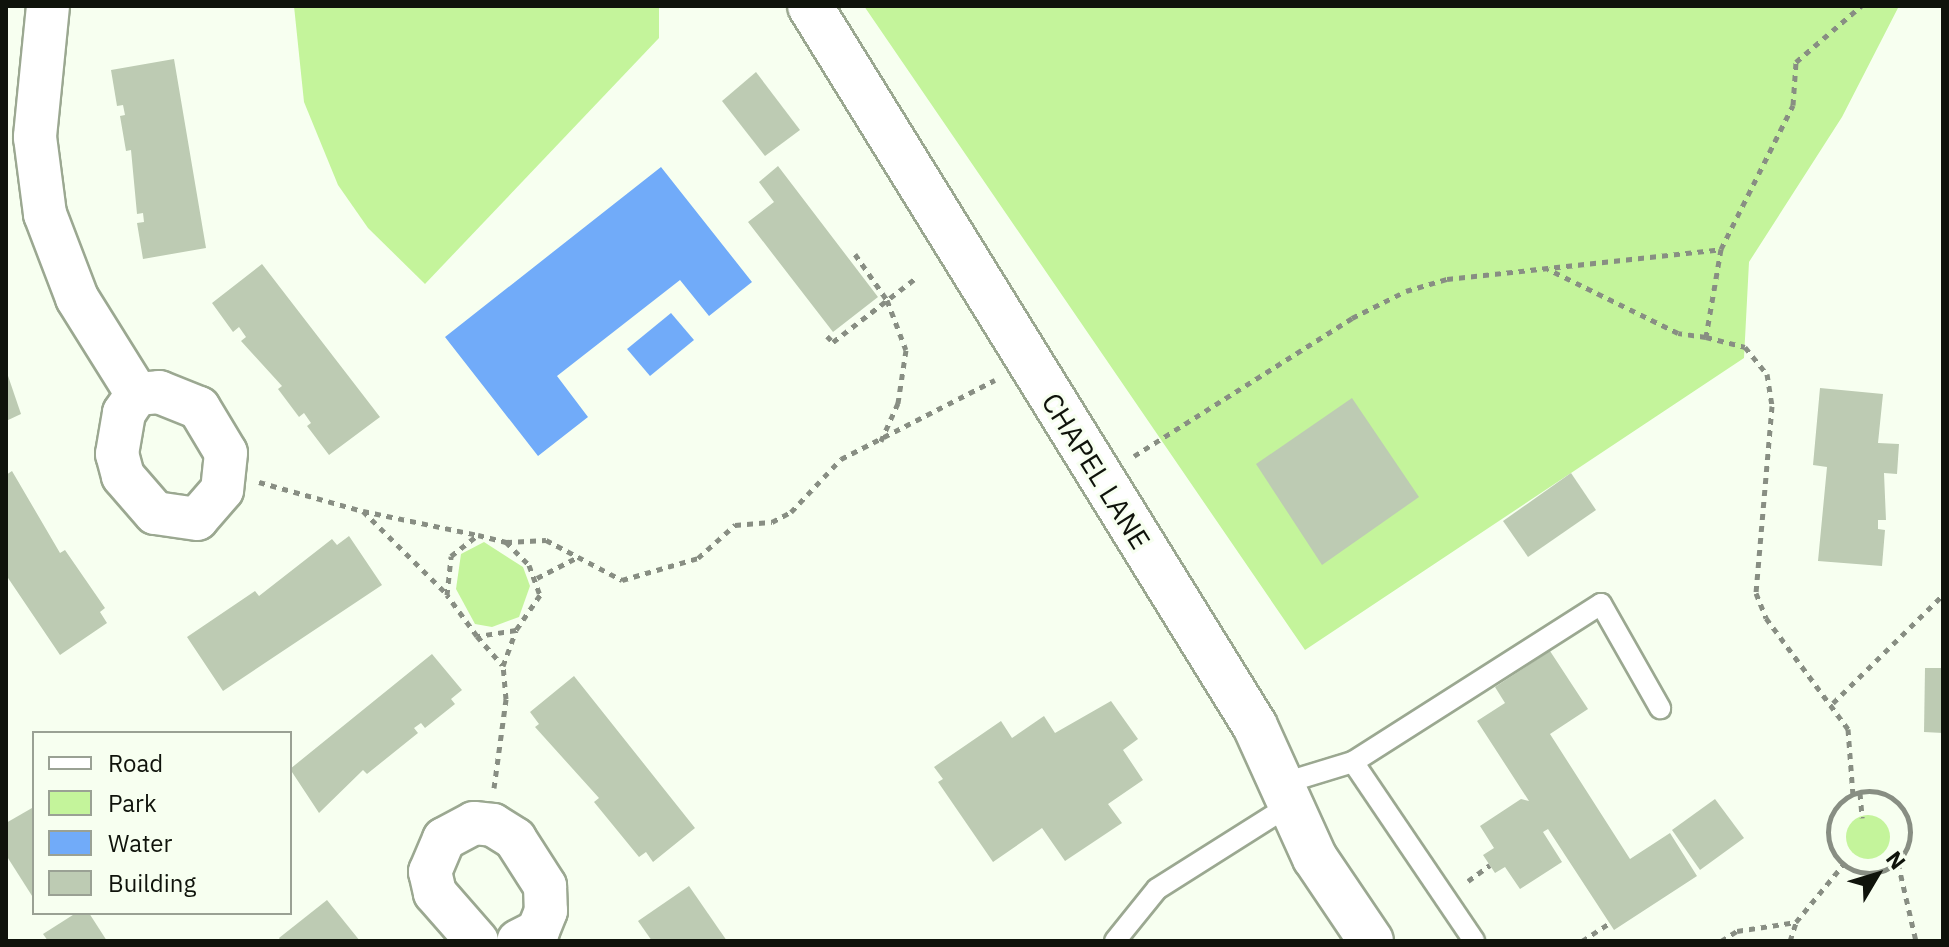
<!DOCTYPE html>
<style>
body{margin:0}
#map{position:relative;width:1949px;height:947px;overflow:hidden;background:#f7fff0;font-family:"IBM Plex Sans",sans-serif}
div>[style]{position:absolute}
.green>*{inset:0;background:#c4f49b}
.round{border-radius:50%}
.water>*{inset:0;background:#71abf9}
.building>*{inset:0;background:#bdcbb3}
.path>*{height:5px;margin-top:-2.5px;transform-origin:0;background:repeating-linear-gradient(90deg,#888e83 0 6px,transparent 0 12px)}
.path>.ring{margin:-2.5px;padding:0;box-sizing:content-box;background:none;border:5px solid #888e83;border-radius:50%}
.roads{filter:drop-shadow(2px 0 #9ba891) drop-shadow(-2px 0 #9ba891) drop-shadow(0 2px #9ba891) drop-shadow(0 -2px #9ba891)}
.service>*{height:20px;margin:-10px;padding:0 10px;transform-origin:10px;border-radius:10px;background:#fff}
.minor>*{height:42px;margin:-21px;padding:0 21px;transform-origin:21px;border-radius:21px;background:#fff}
.tertiary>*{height:44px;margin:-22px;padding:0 22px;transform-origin:22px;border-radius:22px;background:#fff}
span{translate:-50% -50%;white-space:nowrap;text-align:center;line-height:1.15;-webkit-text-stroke:6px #f7fff0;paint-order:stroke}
.street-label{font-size:28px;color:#0f130b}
.frame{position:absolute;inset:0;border:8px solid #0f130b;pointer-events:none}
.legend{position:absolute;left:32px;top:731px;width:260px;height:184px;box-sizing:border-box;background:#f7fff0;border:2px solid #9aa194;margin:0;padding:10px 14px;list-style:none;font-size:24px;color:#0f130b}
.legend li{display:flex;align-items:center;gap:16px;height:40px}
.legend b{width:40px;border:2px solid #9aa194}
.north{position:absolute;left:1837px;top:835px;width:80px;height:80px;-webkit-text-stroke:6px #f7fff0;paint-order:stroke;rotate:52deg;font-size:22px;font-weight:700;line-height:32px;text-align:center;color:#0f130b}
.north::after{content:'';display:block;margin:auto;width:28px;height:36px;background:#0f130b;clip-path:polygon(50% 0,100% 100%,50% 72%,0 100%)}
</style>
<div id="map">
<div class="green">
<i style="clip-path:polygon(294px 6px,659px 6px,659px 38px,425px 284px,368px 228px,338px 185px,304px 102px)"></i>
<i style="clip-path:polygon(864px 6px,1899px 6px,1842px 117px,1749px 262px,1744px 358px,1305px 650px)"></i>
<i style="clip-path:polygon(484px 542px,523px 567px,530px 586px,519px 617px,492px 627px,475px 624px,456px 589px,461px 554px)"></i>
<i class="round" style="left:1846px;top:815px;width:44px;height:44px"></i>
</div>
<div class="water">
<i style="clip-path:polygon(661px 167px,752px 282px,709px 316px,680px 280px,557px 376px,588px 417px,538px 456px,445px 337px)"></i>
<i style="clip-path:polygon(671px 313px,694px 340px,650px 376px,627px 349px)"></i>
</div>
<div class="building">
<i style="clip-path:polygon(174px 59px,206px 248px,143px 259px,137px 223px,144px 222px,143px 213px,137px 214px,131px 150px,126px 151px,120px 116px,125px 115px,123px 105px,117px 106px,111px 70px)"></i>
<i style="clip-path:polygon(756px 72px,800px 130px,765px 156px,722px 101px)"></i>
<i style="clip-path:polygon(778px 166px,878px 297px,833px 332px,748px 222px,774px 202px,759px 182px)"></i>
<i style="clip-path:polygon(262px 264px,380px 417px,329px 455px,307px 426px,311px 423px,304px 413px,299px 417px,278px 389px,282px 386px,241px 341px,246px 337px,239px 327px,233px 332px,212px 303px)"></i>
<i style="clip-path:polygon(6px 370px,21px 414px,6px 421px)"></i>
<i style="clip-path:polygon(1820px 388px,1883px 394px,1878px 443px,1899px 444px,1897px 474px,1884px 473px,1886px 520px,1878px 520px,1878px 529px,1885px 530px,1882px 566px,1818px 561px,1827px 467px,1813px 465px)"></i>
<i style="clip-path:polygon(1352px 398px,1419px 497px,1322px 565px,1256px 464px)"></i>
<i style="clip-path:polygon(12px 471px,60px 553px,65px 550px,105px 608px,100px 612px,107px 623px,60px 655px,6px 575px,6px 475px)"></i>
<i style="clip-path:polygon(1571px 473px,1596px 510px,1528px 557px,1503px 521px)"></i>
<i style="clip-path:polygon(349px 536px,382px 585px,223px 691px,187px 637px,255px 591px,259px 596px,332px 539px,337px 545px)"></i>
<i style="clip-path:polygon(1550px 651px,1588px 709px,1550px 734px,1630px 859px,1670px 833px,1697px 876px,1614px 930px,1548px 829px,1543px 832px,1562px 862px,1520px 889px,1505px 867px,1495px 873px,1483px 855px,1494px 848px,1480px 826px,1521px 799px,1529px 801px,1477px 721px,1505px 703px,1495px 687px)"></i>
<i style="clip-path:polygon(432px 654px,462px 690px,451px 699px,455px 704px,425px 728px,421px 723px,414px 728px,418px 733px,367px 774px,363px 770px,319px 813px,290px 769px)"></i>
<i style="clip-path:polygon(1925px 668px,1943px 668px,1943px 733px,1924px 732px)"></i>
<i style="clip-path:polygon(574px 676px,695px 828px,653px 862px,646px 852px,639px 857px,594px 802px,599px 798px,535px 727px,539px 724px,530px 712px)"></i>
<i style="clip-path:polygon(1111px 701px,1138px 739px,1123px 750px,1143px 780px,1108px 804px,1122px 823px,1065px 861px,1042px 828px,993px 862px,938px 782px,943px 779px,934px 767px,1001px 721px,1012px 738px,1044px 716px,1055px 733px)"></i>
<i style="clip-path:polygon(1715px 799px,1744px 838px,1700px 870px,1672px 830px)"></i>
<i style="clip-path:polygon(32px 808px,34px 812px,34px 899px,6px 855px,6px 823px)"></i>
<i style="clip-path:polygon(689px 886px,727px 941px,652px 941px,638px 921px)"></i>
<i style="clip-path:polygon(327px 900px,360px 941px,281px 941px,279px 938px)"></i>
<i style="clip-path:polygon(76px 913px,89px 913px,107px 941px,48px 941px,43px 934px)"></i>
</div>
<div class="path">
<i style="left:1721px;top:249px;width:161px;rotate:-63.4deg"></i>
<i style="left:1793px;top:105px;width:43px;rotate:-86deg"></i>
<i style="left:1796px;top:62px;width:86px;rotate:-40.7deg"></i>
<i style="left:855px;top:254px;width:56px;rotate:55.2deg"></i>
<i style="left:887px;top:300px;width:53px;rotate:69.2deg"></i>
<i style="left:906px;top:350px;width:54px;rotate:98.6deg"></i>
<i style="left:898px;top:403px;width:42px;rotate:114.1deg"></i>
<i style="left:827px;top:336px;width:8px;rotate:45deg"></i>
<i style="left:833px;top:342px;width:106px;rotate:-37.7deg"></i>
<i style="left:1706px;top:337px;width:40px;rotate:14.4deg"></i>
<i style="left:1745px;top:347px;width:35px;rotate:51deg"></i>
<i style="left:1767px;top:374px;width:32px;rotate:81deg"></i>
<i style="left:1772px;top:406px;width:188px;rotate:94.9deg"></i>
<i style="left:1756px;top:593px;width:27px;rotate:68deg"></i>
<i style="left:1766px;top:618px;width:138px;rotate:53.5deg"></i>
<i style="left:1848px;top:729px;width:66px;rotate:85.7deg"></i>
<i style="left:1134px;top:456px;width:258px;rotate:-32.3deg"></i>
<i style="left:1352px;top:318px;width:60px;rotate:-26.6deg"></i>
<i style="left:1406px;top:291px;width:43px;rotate:-16.3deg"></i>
<i style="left:1447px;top:279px;width:276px;rotate:-6.2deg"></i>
<i style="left:1721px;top:249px;width:89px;rotate:99.7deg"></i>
<i style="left:1706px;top:337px;width:28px;rotate:-172deg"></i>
<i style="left:1678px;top:333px;width:145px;rotate:-153.8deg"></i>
<i style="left:259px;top:482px;width:108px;rotate:15.6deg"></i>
<i style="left:363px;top:511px;width:118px;rotate:44.7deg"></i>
<i style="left:363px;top:511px;width:117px;rotate:11.8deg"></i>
<i style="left:478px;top:535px;width:29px;rotate:14deg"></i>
<i style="left:506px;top:542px;width:33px;rotate:45deg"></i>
<i style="left:529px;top:565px;width:32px;rotate:70deg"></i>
<i style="left:540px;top:595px;width:42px;rotate:124.4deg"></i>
<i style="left:516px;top:630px;width:39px;rotate:171deg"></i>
<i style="left:477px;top:636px;width:51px;rotate:-126.2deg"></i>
<i style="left:447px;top:595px;width:39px;rotate:-84deg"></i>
<i style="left:451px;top:556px;width:34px;rotate:-38deg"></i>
<i style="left:506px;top:542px;width:40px;rotate:-2.9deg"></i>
<i style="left:546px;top:540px;width:86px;rotate:27.8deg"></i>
<i style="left:622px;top:580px;width:79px;rotate:-16.1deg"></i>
<i style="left:698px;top:558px;width:50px;rotate:-41.7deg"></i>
<i style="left:735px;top:525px;width:37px;rotate:-5deg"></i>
<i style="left:772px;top:522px;width:21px;rotate:-28deg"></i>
<i style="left:791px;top:512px;width:73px;rotate:-46.7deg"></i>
<i style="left:841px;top:459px;width:173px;rotate:-27.2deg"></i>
<i style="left:537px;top:578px;width:46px;rotate:-27.1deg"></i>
<i style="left:477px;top:636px;width:38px;rotate:49deg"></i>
<i style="left:1833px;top:703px;width:154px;rotate:-44.5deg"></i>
<i style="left:494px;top:788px;width:90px;rotate:-82.3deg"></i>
<i style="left:506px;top:699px;width:33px;rotate:-95deg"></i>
<i style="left:503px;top:666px;width:38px;rotate:-70deg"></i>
<i class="ring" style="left:1828px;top:791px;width:77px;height:77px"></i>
<i style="left:1860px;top:793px;width:25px;rotate:85deg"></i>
<i style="left:1898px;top:863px;width:80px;rotate:77deg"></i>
<i style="left:1468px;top:881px;width:27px;rotate:-36deg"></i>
<i style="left:1582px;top:941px;width:33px;rotate:-33deg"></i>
<i style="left:1721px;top:941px;width:19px;rotate:-32deg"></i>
<i style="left:1737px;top:931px;width:60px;rotate:-8.7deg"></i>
<i style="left:1790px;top:941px;width:20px;rotate:-72deg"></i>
<i style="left:1796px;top:922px;width:74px;rotate:-50.5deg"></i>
</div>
<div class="roads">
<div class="service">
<i style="left:1353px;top:762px;width:294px;rotate:-32.5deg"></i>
<i style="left:1601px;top:604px;width:120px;rotate:60.4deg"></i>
<i style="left:1281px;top:784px;width:75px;rotate:-17deg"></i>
<i style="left:1353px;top:762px;width:216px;rotate:55.9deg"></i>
<i style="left:1115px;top:941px;width:67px;rotate:-51.1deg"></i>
<i style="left:1157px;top:889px;width:157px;rotate:-32.3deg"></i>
</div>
<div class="minor">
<i style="left:48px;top:6px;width:132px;rotate:95.7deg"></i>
<i style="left:35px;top:137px;width:78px;rotate:82.6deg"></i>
<i style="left:45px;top:214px;width:90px;rotate:69.1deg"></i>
<i style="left:77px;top:298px;width:113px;rotate:58deg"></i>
<i style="left:159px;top:392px;width:43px;rotate:21.8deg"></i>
<i style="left:199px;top:408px;width:52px;rotate:59deg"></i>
<i style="left:226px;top:453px;width:37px;rotate:96deg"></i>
<i style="left:222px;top:490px;width:38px;rotate:131deg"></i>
<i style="left:197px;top:519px;width:42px;rotate:-171.9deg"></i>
<i style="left:155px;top:513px;width:49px;rotate:-130.9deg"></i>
<i style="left:123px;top:476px;width:23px;rotate:-105deg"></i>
<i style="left:117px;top:454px;width:42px;rotate:-80.3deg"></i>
<i style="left:124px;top:413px;width:23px;rotate:-56deg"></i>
<i style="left:137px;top:394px;width:22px;rotate:-5deg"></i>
<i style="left:477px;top:941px;width:64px;rotate:-131.2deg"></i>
<i style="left:435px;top:893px;width:22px;rotate:-103deg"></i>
<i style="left:430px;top:872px;width:36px;rotate:-67deg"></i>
<i style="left:444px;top:839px;width:34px;rotate:-28deg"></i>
<i style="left:474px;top:823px;width:19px;rotate:6deg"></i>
<i style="left:493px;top:825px;width:26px;rotate:32deg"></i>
<i style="left:515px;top:839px;width:56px;rotate:57.4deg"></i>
<i style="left:545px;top:886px;width:25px;rotate:88deg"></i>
<i style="left:546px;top:911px;width:22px;rotate:112deg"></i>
<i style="left:538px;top:931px;width:22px;rotate:153deg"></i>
</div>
<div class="tertiary">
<i style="left:810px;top:6px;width:846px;rotate:58.28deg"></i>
<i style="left:1255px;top:726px;width:145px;rotate:65.6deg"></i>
<i style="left:1315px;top:858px;width:100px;rotate:56deg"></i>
</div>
</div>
<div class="street-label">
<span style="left:1096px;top:471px;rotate:58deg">CHAPEL LANE</span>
</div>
<div class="frame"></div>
<ul class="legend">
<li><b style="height:10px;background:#fff"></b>Road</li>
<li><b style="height:22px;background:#c4f49b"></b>Park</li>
<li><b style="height:22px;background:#71abf9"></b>Water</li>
<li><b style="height:22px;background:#bdcbb3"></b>Building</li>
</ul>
<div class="north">N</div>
</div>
